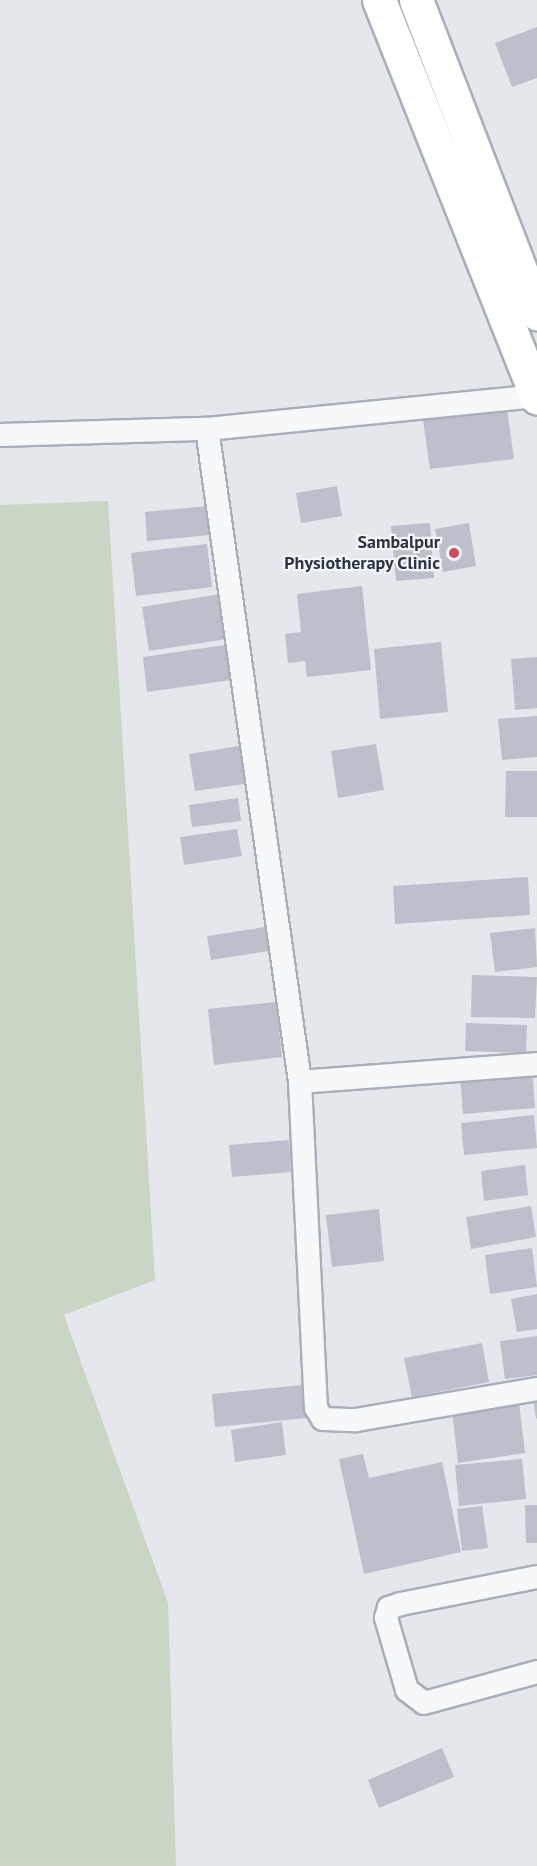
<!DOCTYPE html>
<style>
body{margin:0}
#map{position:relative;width:537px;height:1866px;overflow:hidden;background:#e4e7ec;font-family:"PT Sans",sans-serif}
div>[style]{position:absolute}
.green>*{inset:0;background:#c9d6c5}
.building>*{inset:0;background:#bbc0ca}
.roads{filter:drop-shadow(2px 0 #a9aeb7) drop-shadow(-2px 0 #a9aeb7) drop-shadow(0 2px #a9aeb7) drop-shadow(0 -2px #a9aeb7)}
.minor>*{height:22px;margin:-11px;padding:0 11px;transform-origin:11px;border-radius:11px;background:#f7f8fa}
.primary>*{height:33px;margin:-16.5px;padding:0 16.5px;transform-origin:16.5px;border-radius:16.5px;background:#fff}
.dots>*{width:16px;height:16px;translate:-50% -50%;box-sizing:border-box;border:3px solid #f4f6f9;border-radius:50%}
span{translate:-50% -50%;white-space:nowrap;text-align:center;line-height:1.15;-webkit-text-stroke:4.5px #f4f6f9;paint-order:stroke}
.poi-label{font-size:18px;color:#2b3445;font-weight:700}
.right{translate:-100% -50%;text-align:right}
</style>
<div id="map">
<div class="green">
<i style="clip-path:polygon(108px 501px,155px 1280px,64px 1315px,168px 1603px,176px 1866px,0 1866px,0 505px)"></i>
</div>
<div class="building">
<i style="clip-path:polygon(537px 27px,537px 78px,512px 87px,495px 43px)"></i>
<i style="clip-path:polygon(507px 409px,514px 459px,430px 469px,423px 420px)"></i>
<i style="clip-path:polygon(337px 486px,342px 516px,301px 523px,296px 493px)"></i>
<i style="clip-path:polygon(208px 506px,210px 535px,147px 541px,145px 512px)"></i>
<i style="clip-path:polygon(430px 523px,434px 578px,396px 581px,391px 526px)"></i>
<i style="clip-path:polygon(469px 523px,476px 566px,443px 572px,435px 529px)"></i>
<i style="clip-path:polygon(207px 544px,212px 587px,136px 596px,131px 553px)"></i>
<i style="clip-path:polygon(362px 586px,371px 670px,307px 677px,305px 661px,288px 663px,285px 634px,301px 632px,297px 594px)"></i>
<i style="clip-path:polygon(220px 594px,227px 639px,149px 651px,142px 607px)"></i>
<i style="clip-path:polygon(441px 642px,448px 712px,380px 719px,374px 649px)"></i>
<i style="clip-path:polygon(225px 645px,231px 680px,147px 692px,143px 657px)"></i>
<i style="clip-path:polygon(537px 657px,537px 708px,515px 710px,511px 659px)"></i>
<i style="clip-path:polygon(537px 716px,537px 757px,502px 760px,498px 719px)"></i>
<i style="clip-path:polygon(376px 744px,384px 790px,338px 798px,331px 751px)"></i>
<i style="clip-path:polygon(245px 745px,251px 783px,195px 791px,189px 754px)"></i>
<i style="clip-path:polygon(506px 771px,537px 771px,537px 817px,505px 817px)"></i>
<i style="clip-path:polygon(238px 798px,241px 821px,192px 827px,189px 805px)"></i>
<i style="clip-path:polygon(237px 829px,242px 856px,184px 865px,180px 837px)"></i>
<i style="clip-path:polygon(528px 877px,530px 915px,395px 924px,393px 886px)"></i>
<i style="clip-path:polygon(265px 927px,269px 951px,211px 960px,207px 936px)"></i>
<i style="clip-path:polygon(535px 928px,537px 967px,495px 972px,490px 933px)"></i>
<i style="clip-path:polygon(472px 975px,537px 977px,535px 1018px,471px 1017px)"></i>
<i style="clip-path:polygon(276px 1002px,282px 1057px,214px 1065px,208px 1009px)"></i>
<i style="clip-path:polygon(466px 1023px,527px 1025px,526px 1053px,465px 1051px)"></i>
<i style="clip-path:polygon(532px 1068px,535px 1108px,463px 1114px,460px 1074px)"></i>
<i style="clip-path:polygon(534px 1115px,537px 1148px,464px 1155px,461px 1123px)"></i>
<i style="clip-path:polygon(289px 1140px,291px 1172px,232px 1177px,229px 1145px)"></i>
<i style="clip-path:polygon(525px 1165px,528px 1195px,484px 1201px,481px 1171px)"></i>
<i style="clip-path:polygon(531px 1206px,536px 1237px,471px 1249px,466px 1217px)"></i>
<i style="clip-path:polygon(379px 1209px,384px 1261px,332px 1267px,326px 1215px)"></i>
<i style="clip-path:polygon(532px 1248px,537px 1287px,490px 1294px,485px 1255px)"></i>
<i style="clip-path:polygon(537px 1294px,537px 1329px,517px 1332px,511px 1299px)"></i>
<i style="clip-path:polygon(537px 1336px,537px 1375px,505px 1379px,500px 1341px)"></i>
<i style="clip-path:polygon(482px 1343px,489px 1382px,412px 1397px,404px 1358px)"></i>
<i style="clip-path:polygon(303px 1385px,306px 1418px,215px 1427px,212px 1394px)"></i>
<i style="clip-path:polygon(532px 1392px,537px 1392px,537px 1418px,536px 1419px)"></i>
<i style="clip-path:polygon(519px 1402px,525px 1453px,458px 1463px,452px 1411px)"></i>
<i style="clip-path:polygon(282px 1422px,286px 1455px,235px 1462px,231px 1430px)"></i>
<i style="clip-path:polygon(363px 1454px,369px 1478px,442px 1462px,461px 1552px,364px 1574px,339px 1459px)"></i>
<i style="clip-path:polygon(522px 1459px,526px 1499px,459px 1506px,455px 1465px)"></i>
<i style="clip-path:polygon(525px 1505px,537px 1505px,537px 1543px,526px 1543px)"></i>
<i style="clip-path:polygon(482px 1506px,488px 1548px,462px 1551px,457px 1509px)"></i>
<i style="clip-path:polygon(442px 1748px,454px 1777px,379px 1808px,368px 1780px)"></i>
</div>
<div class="roads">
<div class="minor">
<i style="left:207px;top:429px;width:660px;rotate:81.89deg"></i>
<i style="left:300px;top:1082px;width:326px;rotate:87.2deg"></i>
<i style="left:316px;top:1408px;width:13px;rotate:58deg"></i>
<i style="left:323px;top:1419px;width:33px;rotate:2deg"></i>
<i style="left:356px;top:1420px;width:184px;rotate:-9.7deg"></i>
<i style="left:0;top:435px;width:207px;rotate:-1.7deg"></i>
<i style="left:207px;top:429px;width:331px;rotate:-5.7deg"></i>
<i style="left:300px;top:1082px;width:238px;rotate:-4.3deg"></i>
<i style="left:537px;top:1577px;width:139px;rotate:168.8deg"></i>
<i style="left:401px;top:1604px;width:13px;rotate:162deg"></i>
<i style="left:389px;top:1608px;width:10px;rotate:107deg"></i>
<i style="left:386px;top:1618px;width:75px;rotate:73.7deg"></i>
<i style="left:407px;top:1690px;width:21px;rotate:37deg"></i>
<i style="left:424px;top:1703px;width:117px;rotate:-15.3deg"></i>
</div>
<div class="primary">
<i style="left:379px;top:0;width:428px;rotate:68.3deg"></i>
<i style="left:416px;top:0;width:336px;rotate:68.9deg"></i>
</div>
</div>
<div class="dots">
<i style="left:454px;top:553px;background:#d1495b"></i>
</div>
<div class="poi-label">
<span class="right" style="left:440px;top:553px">Sambalpur<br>Physiotherapy Clinic</span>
</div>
</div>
